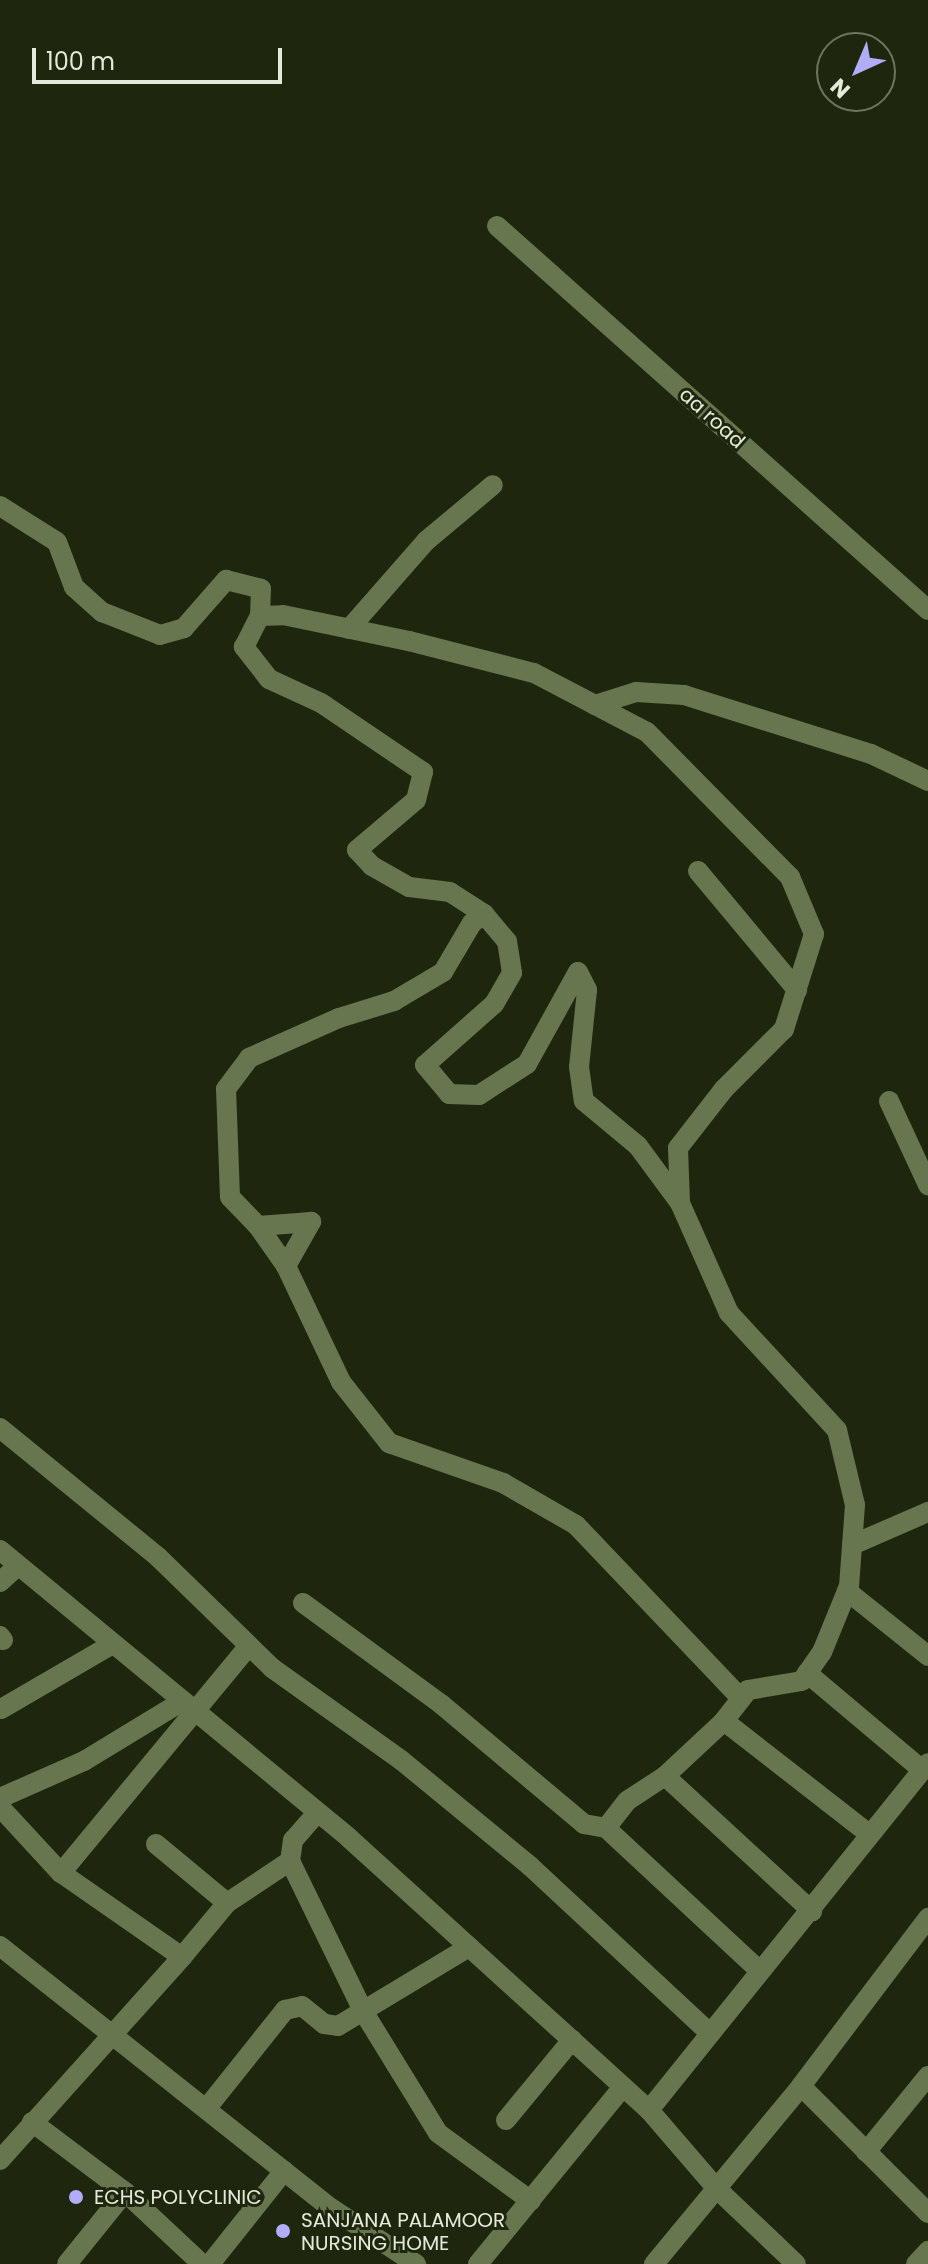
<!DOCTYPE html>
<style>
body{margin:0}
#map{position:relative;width:928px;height:2264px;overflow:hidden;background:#1e270e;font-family:Poppins,sans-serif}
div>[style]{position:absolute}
.minor>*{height:20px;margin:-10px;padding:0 10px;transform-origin:10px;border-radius:10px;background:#67764e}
.dots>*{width:22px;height:22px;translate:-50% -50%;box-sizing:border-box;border:4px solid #1e270e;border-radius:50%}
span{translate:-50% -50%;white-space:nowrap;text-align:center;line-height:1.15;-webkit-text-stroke:6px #1e270e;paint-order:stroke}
.street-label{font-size:20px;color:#e4eada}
.poi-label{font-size:20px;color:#e4eada}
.left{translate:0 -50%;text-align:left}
.north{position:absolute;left:816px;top:32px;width:80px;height:80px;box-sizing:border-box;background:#1e270e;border:2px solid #6d7560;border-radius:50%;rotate:224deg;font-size:22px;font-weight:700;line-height:32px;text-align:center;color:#e4eada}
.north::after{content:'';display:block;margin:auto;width:28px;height:36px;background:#b2adf9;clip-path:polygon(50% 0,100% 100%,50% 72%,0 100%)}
.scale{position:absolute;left:32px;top:48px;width:250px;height:36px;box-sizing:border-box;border:4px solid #e4eada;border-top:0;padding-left:10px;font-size:24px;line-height:28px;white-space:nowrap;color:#e4eada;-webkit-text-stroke:6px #1e270e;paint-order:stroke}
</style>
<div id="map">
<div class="minor">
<i style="left:497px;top:226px;width:577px;rotate:41.7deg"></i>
<i style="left:0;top:506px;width:67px;rotate:32.3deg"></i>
<i style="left:57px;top:542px;width:48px;rotate:69.3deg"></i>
<i style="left:74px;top:587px;width:38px;rotate:42deg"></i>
<i style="left:102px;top:612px;width:62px;rotate:21.6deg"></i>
<i style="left:160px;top:635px;width:25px;rotate:-16deg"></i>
<i style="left:184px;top:628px;width:64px;rotate:-48.8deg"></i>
<i style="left:226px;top:580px;width:36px;rotate:14deg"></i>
<i style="left:261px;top:589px;width:27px;rotate:92deg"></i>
<i style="left:349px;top:629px;width:117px;rotate:-48.8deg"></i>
<i style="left:426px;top:541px;width:87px;rotate:-39.9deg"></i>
<i style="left:595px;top:705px;width:43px;rotate:-17.6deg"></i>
<i style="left:636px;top:692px;width:48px;rotate:3.6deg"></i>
<i style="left:684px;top:695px;width:196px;rotate:17.5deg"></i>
<i style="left:871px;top:754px;width:63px;rotate:25.3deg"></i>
<i style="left:698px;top:871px;width:155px;rotate:50.2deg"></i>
<i style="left:484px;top:914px;width:40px;rotate:-147.1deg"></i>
<i style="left:450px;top:892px;width:41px;rotate:-173deg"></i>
<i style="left:409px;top:887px;width:43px;rotate:-150.4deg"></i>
<i style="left:372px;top:866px;width:22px;rotate:-133deg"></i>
<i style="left:357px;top:850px;width:77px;rotate:-40.3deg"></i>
<i style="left:416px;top:800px;width:29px;rotate:-76deg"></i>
<i style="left:423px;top:772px;width:123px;rotate:-145.9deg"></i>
<i style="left:321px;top:703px;width:57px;rotate:-155.2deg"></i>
<i style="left:269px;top:679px;width:41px;rotate:-128deg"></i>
<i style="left:244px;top:647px;width:35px;rotate:-63deg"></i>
<i style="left:260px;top:616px;width:23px;rotate:-2deg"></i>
<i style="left:283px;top:615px;width:129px;rotate:11.7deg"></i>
<i style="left:409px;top:641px;width:129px;rotate:14.4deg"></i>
<i style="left:534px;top:673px;width:127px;rotate:27.6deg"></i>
<i style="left:647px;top:732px;width:204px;rotate:45.4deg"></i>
<i style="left:790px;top:877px;width:62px;rotate:67.2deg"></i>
<i style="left:814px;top:934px;width:100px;rotate:107.5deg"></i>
<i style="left:784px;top:1029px;width:85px;rotate:135deg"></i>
<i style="left:724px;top:1089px;width:75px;rotate:127.9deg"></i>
<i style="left:678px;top:1148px;width:55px;rotate:87.9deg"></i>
<i style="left:889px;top:1101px;width:93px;rotate:65.1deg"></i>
<i style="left:311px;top:1222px;width:53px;rotate:175.7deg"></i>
<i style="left:258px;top:1226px;width:40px;rotate:-134deg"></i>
<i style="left:230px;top:1197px;width:108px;rotate:-92.1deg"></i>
<i style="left:226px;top:1089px;width:39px;rotate:-53deg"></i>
<i style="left:249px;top:1058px;width:98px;rotate:-24deg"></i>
<i style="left:339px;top:1018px;width:58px;rotate:-17.2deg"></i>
<i style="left:394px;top:1001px;width:57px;rotate:-30.6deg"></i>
<i style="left:443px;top:972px;width:57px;rotate:-59.4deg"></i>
<i style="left:472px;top:923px;width:15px;rotate:-37deg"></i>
<i style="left:484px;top:914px;width:35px;rotate:50deg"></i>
<i style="left:507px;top:941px;width:32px;rotate:81deg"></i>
<i style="left:512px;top:973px;width:36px;rotate:120deg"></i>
<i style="left:494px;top:1004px;width:92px;rotate:138.5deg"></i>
<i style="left:425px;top:1065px;width:38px;rotate:50deg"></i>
<i style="left:449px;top:1094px;width:30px;rotate:2deg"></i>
<i style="left:479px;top:1095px;width:57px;rotate:-32.9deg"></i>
<i style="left:527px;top:1064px;width:105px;rotate:-61deg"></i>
<i style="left:578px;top:972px;width:20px;rotate:63deg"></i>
<i style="left:587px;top:990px;width:77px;rotate:95.9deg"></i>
<i style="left:579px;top:1067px;width:34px;rotate:82deg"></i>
<i style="left:584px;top:1101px;width:70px;rotate:39.8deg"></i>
<i style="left:638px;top:1146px;width:71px;rotate:53.6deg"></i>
<i style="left:680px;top:1203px;width:120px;rotate:66deg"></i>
<i style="left:729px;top:1313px;width:159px;rotate:47.3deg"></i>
<i style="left:837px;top:1430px;width:77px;rotate:76.5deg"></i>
<i style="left:855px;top:1505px;width:81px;rotate:94.2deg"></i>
<i style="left:849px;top:1586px;width:71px;rotate:112.2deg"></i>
<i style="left:822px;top:1652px;width:35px;rotate:125deg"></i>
<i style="left:802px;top:1681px;width:55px;rotate:170.5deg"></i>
<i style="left:748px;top:1690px;width:39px;rotate:128deg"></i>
<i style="left:724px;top:1721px;width:184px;rotate:37.9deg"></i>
<i style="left:258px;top:1226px;width:49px;rotate:55deg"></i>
<i style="left:286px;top:1266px;width:128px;rotate:64.6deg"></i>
<i style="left:341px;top:1382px;width:78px;rotate:51.8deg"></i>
<i style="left:389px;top:1443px;width:121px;rotate:19.3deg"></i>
<i style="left:503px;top:1483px;width:84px;rotate:29.9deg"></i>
<i style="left:576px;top:1525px;width:239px;rotate:46.4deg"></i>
<i style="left:286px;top:1266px;width:51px;rotate:-60.4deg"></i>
<i style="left:0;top:1428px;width:204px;rotate:39.2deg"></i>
<i style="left:158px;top:1557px;width:159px;rotate:44.2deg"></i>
<i style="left:272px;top:1668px;width:158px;rotate:35.5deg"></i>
<i style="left:401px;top:1760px;width:167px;rotate:39.4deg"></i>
<i style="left:530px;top:1866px;width:246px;rotate:42.9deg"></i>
<i style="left:852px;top:1545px;width:83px;rotate:-23.5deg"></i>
<i style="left:0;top:1550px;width:452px;rotate:39.5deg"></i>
<i style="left:349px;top:1838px;width:405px;rotate:42.2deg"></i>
<i style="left:649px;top:2110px;width:103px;rotate:49.3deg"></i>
<i style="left:716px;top:2188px;width:110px;rotate:43.5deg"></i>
<i style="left:0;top:1582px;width:24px;rotate:-42deg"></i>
<i style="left:847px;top:1591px;width:104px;rotate:38.7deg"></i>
<i style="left:303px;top:1603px;width:171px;rotate:36.2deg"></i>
<i style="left:441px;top:1704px;width:187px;rotate:40deg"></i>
<i style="left:584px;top:1824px;width:22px;rotate:10deg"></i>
<i style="left:0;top:1636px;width:5px;rotate:53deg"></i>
<i style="left:807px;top:1673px;width:150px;rotate:40.1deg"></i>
<i style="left:1px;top:1709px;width:127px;rotate:-30.2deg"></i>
<i style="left:724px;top:1721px;width:81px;rotate:137deg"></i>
<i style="left:665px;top:1776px;width:45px;rotate:146.7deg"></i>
<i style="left:627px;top:1801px;width:34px;rotate:128deg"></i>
<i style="left:606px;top:1828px;width:210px;rotate:42.9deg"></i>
<i style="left:665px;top:1776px;width:200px;rotate:42.6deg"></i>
<i style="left:0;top:1798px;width:92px;rotate:-23.8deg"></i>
<i style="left:84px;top:1761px;width:114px;rotate:-31.3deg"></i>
<i style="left:0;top:1807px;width:90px;rotate:47.3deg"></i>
<i style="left:316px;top:1814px;width:35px;rotate:131deg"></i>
<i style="left:293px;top:1840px;width:21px;rotate:98deg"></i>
<i style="left:290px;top:1861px;width:167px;rotate:64deg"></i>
<i style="left:363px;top:2011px;width:143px;rotate:58.4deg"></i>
<i style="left:438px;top:2133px;width:115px;rotate:36.2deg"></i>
<i style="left:156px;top:1844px;width:92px;rotate:39.7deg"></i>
<i style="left:0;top:1946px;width:422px;rotate:38.4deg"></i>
<i style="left:331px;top:2208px;width:102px;rotate:33.4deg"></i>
<i style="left:182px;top:1957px;width:70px;rotate:-50.2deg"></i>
<i style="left:227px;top:1903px;width:76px;rotate:-33.7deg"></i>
<i style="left:801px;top:2086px;width:211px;rotate:-52.9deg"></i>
<i style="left:206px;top:2109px;width:127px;rotate:-51.4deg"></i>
<i style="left:285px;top:2010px;width:17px;rotate:-13deg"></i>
<i style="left:302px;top:2006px;width:28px;rotate:39deg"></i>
<i style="left:324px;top:2024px;width:14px;rotate:8deg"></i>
<i style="left:338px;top:2026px;width:153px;rotate:-31.1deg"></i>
<i style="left:649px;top:2110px;width:445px;rotate:-51.2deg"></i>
<i style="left:506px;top:2120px;width:104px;rotate:-50.5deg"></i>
<i style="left:32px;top:2122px;width:116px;rotate:37deg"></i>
<i style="left:125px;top:2192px;width:92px;rotate:128.9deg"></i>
<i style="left:866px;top:2152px;width:98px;rotate:-50.8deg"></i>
<i style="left:0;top:2160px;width:273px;rotate:-48.1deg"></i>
<i style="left:182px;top:1957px;width:147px;rotate:-145.2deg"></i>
<i style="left:61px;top:1873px;width:295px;rotate:-50.4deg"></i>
<i style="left:125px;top:2192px;width:105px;rotate:43.1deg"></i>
<i style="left:210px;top:2264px;width:119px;rotate:-51.5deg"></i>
<i style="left:478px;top:2264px;width:229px;rotate:-50.7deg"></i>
<i style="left:654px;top:2264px;width:231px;rotate:-50.4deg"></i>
<i style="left:801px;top:2086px;width:180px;rotate:45deg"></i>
<i style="left:916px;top:2264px;width:18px;rotate:-47deg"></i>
</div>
<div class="dots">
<i style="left:76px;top:2197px;background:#b2adf9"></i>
<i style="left:283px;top:2231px;background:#b2adf9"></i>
</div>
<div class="street-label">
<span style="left:712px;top:418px;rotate:42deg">aa road</span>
</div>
<div class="poi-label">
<span class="left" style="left:94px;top:2197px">ECHS POLYCLINIC</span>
<span class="left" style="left:301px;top:2232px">SANJANA PALAMOOR<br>NURSING HOME</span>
</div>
<div class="north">N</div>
<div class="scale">100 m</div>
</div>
